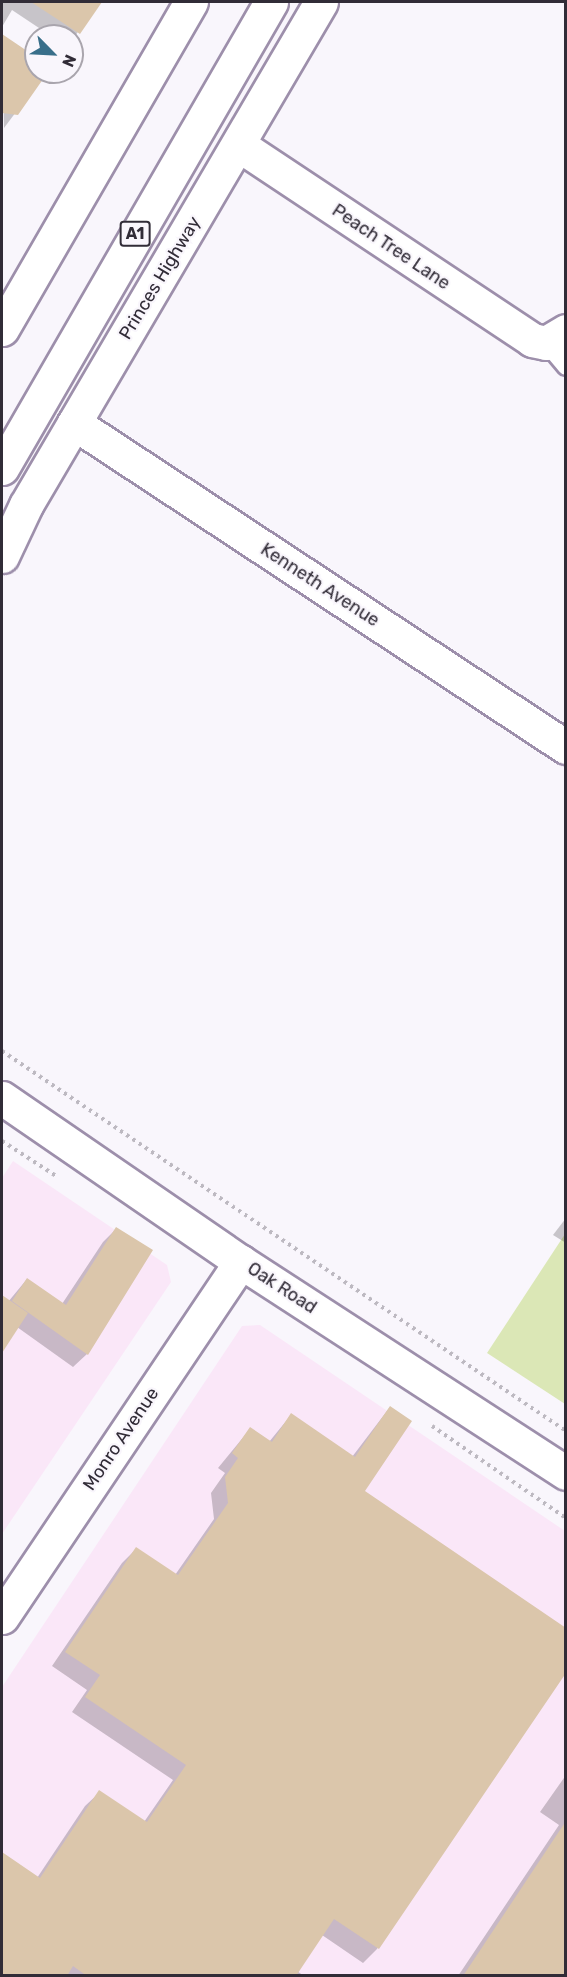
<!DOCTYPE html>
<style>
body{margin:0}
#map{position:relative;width:567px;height:1977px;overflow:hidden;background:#f9f6fc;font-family:Rubik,sans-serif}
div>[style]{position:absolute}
.industrial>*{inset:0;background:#fae7f8}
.green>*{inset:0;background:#dbe7b6}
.shadow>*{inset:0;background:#0003}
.building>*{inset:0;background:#dbc6ab}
.path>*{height:4px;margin-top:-2px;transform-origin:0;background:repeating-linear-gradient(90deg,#bdb9c1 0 3px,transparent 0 7.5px)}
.roads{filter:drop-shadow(2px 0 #9d8fab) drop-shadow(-2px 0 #9d8fab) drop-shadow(0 2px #9d8fab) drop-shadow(0 -2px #9d8fab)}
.lane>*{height:16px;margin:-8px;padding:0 8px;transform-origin:8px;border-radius:8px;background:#fff}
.street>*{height:33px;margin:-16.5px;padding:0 16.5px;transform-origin:16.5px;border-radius:16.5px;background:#fff}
.secondary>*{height:33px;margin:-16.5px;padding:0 16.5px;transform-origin:16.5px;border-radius:16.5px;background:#fff}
.highway>*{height:33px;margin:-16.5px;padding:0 16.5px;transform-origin:16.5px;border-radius:16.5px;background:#fff}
span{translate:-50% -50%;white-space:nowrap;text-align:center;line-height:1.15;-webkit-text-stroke:4.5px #f9f6fc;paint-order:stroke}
.shield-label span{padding:2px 4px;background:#f9f6fc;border:2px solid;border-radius:4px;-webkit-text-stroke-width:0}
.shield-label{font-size:16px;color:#312c37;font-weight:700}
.street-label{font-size:18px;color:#312c37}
.frame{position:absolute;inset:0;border:3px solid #312c37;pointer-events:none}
.north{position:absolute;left:24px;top:24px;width:60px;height:60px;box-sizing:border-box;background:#f9f6fc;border:2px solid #a9a5ad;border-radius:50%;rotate:114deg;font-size:16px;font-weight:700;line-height:24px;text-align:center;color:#312c37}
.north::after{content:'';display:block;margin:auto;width:21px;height:27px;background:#396f8a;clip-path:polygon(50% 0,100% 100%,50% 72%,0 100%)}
</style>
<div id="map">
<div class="industrial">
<i style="clip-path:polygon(13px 1161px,167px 1265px,171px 1282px,2px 1534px,2px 1178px)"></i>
<i style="clip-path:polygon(260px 1325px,565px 1531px,565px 1975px,2px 1976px,2px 1687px,242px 1326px)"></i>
</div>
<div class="green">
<i style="clip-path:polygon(565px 1234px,565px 1404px,487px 1353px)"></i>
</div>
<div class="shadow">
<i style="clip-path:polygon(2px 2px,100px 2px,72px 40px,72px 36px,51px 36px,12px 10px,2px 27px)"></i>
<i style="clip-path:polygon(2px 36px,36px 59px,36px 72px,46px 72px,4px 128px)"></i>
<i style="clip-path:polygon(566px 1218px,566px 1243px,553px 1235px)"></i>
<i style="clip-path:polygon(116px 1229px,87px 1354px,73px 1367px,17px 1327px,2px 1350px,2px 1297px,8px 1302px,27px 1279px,62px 1304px,103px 1242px)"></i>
<i style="clip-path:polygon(390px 1407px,362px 1492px,566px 1671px,377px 1949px,363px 1963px,322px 1935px,297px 1971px,304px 1976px,2px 1976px,2px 1854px,37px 1878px,85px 1806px,100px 1792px,144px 1822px,173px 1780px,72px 1712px,87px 1690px,52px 1666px,122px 1563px,136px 1549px,175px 1575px,214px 1519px,211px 1493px,225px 1473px,218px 1468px,250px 1429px,269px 1442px,291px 1415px,352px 1457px)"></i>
<i style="clip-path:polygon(566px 1775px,566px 1976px,458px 1976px,559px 1825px,540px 1812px)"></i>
</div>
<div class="building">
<i style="clip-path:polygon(31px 2px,102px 2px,80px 34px)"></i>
<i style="clip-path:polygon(2px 34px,36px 57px,36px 72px,48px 72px,18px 115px,2px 113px)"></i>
<i style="clip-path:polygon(116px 1227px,153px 1250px,88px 1355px,12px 1301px,27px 1278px,66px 1305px)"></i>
<i style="clip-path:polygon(2px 1295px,28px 1313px,2px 1353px)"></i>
<i style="clip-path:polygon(390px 1406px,412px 1421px,365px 1491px,566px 1628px,566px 1673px,379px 1949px,334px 1919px,296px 1976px,87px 1976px,73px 1966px,67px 1976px,2px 1976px,2px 1852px,40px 1878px,99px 1790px,147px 1822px,186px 1765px,85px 1697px,100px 1675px,65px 1652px,136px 1547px,178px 1575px,228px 1503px,225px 1477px,238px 1458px,232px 1453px,250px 1427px,272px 1442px,291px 1413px,355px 1457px)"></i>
<i style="clip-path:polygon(566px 1821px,566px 1976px,463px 1976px)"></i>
</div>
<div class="path">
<i style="left:2px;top:1051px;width:680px;rotate:33.97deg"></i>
<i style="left:2px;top:1141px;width:64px;rotate:32.9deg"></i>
<i style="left:432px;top:1426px;width:163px;rotate:34.5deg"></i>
</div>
<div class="roads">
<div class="lane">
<i style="left:546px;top:343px;width:31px;rotate:50deg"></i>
</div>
<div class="street">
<i style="left:239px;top:145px;width:352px;rotate:33.6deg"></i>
<i style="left:532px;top:340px;width:14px;rotate:12deg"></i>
<i style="left:546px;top:343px;width:23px;rotate:-31deg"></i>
<i style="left:74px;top:423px;width:589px;rotate:33.37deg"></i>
<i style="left:2px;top:556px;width:56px;rotate:-64.8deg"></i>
<i style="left:26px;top:505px;width:583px;rotate:-59.61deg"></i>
<i style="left:2px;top:1617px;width:428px;rotate:-56.1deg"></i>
</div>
<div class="secondary">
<i style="left:2px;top:1098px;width:290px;rotate:34.5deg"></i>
<i style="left:241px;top:1262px;width:387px;rotate:33deg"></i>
</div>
<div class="highway">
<i style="left:2px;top:329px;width:378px;rotate:-60deg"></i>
<i style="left:2px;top:468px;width:538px;rotate:-60deg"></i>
</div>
</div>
<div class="shield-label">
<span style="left:135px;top:234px">A1</span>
</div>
<div class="street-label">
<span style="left:391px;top:247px;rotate:34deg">Peach Tree Lane</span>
<span style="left:160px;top:278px;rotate:-59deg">Princes Highway</span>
<span style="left:320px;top:585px;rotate:33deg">Kenneth Avenue</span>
<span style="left:282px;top:1288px;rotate:33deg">Oak Road</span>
<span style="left:121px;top:1439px;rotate:-56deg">Monro Avenue</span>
</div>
<div class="frame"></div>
<div class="north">N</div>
</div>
